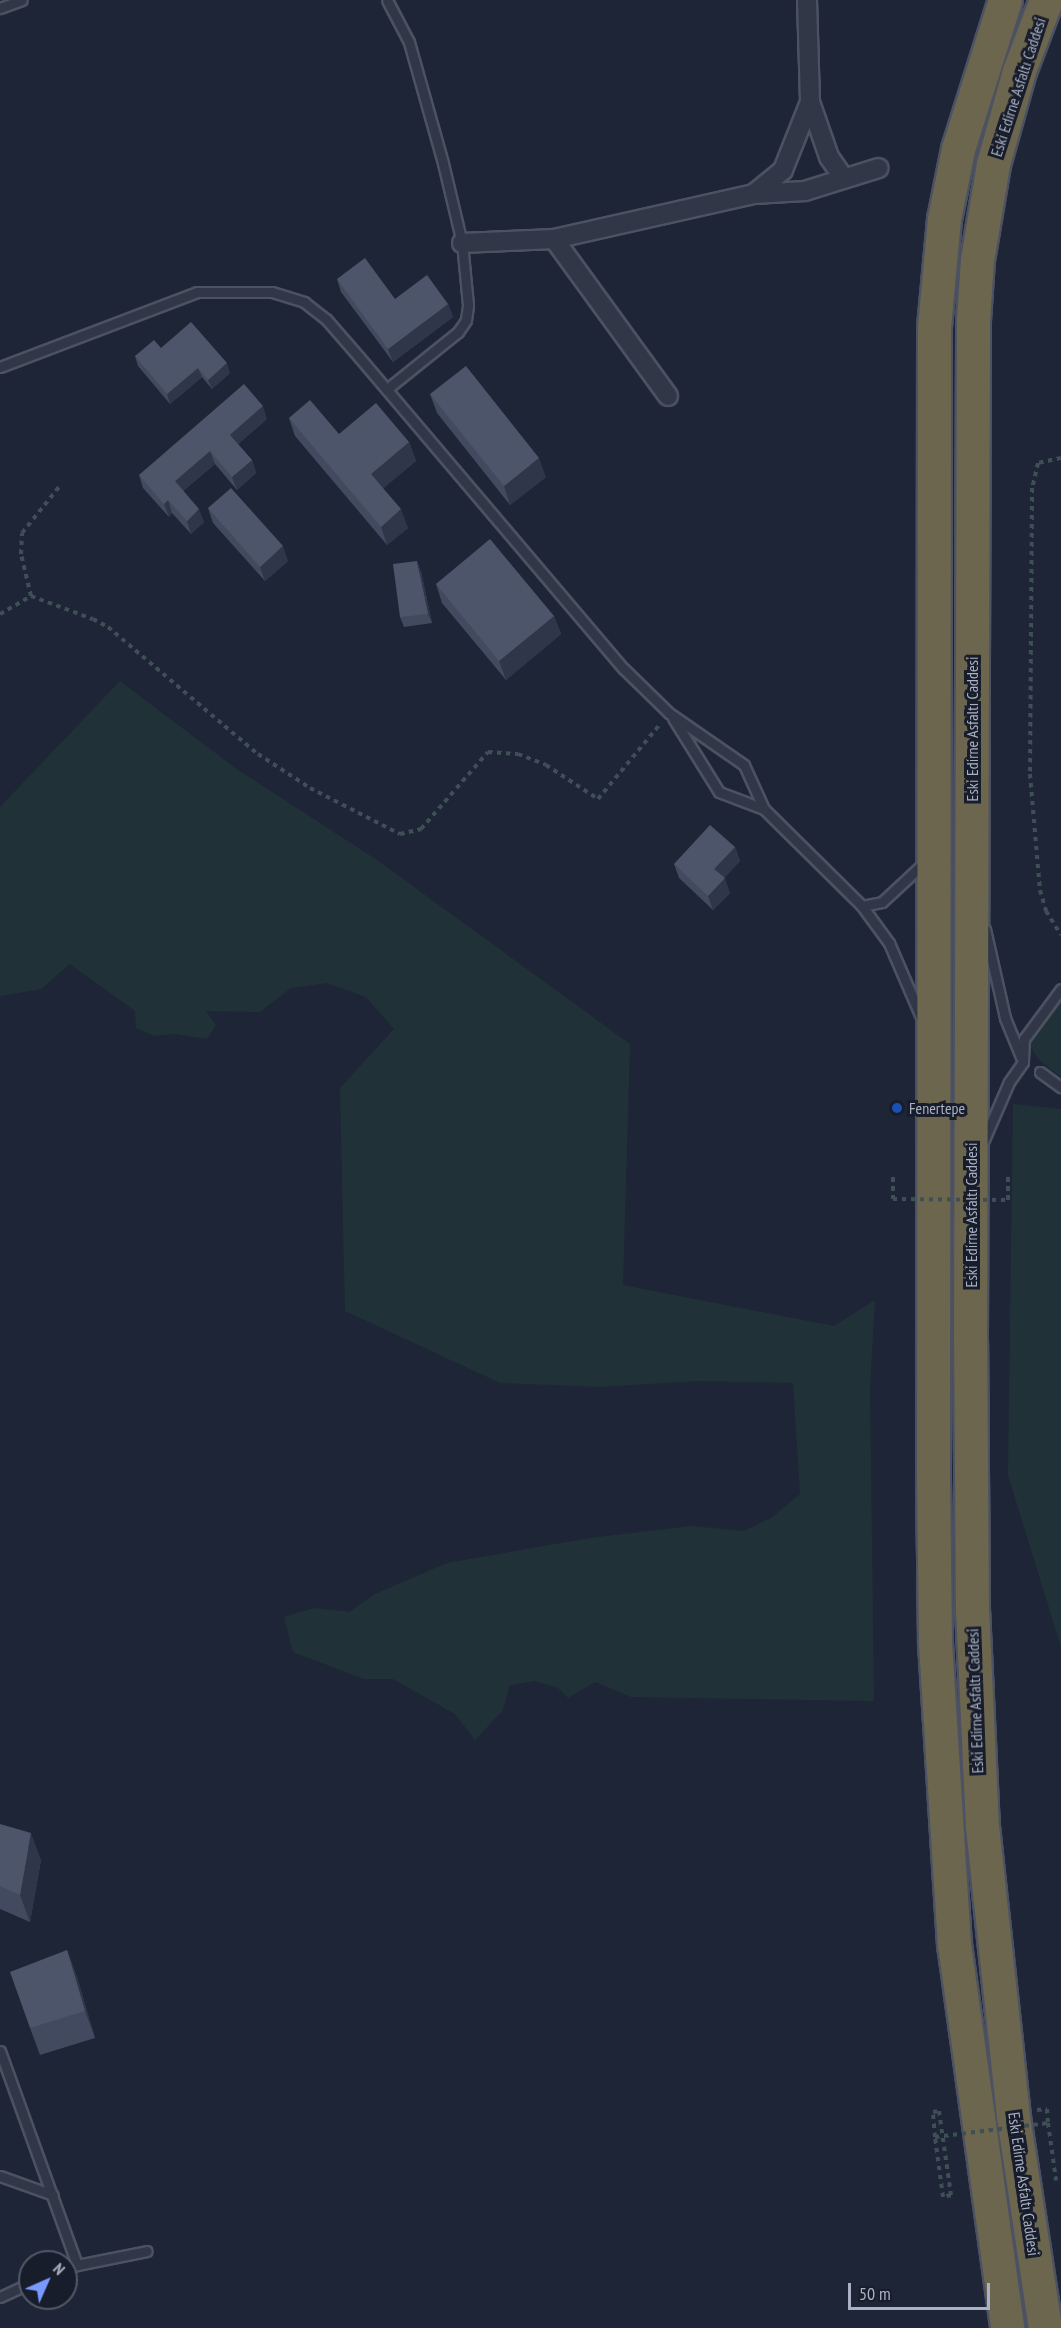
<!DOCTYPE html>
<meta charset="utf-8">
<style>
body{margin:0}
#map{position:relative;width:1061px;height:2328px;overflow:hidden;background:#1e2536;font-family:"PT Sans Narrow",sans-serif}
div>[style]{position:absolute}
.green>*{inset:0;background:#203238}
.path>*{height:4px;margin-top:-2px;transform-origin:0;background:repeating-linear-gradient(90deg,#3e4f55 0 4.5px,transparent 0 9px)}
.roads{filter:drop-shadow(2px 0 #4c5262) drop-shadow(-2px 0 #4c5262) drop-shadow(0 2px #4c5262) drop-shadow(0 -2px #4c5262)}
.lane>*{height:9px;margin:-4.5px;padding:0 4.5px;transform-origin:4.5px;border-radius:4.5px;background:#323747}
.street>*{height:18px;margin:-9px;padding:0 9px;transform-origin:9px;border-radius:9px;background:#323747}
.highway>*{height:33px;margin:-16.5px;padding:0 16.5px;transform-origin:16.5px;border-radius:16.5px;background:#6d664e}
.path-bridge>*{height:4px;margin-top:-2px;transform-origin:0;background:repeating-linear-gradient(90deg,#3e4f55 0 4.5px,transparent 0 9px)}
.wall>*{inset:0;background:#424a5f}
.shaded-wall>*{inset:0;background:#2f364a}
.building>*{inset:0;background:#4d556a}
.dots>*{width:16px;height:16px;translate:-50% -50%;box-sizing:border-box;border:3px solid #181d2b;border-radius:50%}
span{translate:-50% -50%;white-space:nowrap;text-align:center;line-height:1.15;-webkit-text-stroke:6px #181d2b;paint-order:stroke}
.street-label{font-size:16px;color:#abb1c4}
.poi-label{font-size:16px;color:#abb1c4}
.left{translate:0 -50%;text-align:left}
.north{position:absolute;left:18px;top:2250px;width:60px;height:60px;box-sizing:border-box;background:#181d2b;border:2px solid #535868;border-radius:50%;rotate:45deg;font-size:16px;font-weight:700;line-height:24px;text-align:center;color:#abb1c4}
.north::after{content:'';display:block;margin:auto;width:21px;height:27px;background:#7999fc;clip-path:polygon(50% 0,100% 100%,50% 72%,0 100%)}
.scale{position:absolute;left:848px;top:2283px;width:142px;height:27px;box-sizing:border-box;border:3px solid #abb1c4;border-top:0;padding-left:8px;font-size:18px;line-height:21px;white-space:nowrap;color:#abb1c4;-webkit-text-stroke:4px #181d2b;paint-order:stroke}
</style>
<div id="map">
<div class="green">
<i style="clip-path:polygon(120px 681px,235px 768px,377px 860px,630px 1044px,623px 1285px,834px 1326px,875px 1300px,870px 1388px,874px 1701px,631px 1697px,595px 1682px,568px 1698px,558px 1688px,535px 1681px,510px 1685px,503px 1710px,475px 1740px,455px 1714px,393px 1679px,364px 1679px,293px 1652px,284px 1617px,314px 1608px,349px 1612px,375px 1594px,447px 1563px,590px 1538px,691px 1526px,744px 1531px,771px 1518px,800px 1494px,793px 1383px,697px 1381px,600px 1387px,500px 1383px,345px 1311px,340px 1088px,394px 1029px,366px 997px,327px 983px,291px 988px,260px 1012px,206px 1011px,216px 1025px,207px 1039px,176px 1034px,154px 1036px,136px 1028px,135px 1011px,70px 964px,41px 989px,0 996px,0 807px)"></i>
<i style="clip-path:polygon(1061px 998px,1061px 1077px,1038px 1059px,1029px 1044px)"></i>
<i style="clip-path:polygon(1013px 1104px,1061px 1109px,1061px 1647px,1008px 1475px)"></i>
</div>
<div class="path">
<i style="left:1061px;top:458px;width:24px;rotate:168deg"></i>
<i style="left:1038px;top:463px;width:26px;rotate:103deg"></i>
<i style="left:1032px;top:488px;width:286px;rotate:90.4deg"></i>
<i style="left:1030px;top:774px;width:116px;rotate:85.1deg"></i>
<i style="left:1040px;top:890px;width:22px;rotate:74deg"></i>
<i style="left:1046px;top:911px;width:28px;rotate:58deg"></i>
<i style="left:31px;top:596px;width:43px;rotate:-103.4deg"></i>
<i style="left:21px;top:554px;width:21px;rotate:-87deg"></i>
<i style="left:22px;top:533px;width:59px;rotate:-51.2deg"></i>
<i style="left:0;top:614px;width:36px;rotate:-30deg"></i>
<i style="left:31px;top:596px;width:66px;rotate:20.4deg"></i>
<i style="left:93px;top:619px;width:17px;rotate:28deg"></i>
<i style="left:108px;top:627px;width:197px;rotate:40.3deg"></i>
<i style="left:258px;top:754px;width:62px;rotate:33.2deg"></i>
<i style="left:310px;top:788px;width:101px;rotate:27.1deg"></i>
<i style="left:400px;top:834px;width:22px;rotate:-13deg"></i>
<i style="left:421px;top:829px;width:102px;rotate:-49deg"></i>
<i style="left:488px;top:752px;width:30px;rotate:4deg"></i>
<i style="left:518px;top:754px;width:30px;rotate:21deg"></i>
<i style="left:546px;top:765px;width:62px;rotate:33.2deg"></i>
<i style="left:598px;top:799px;width:99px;rotate:-50.3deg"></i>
<i style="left:893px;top:1177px;width:22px;rotate:90deg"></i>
<i style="left:1008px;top:1177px;width:23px;rotate:90deg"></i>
<i style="left:1037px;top:2110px;width:10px;rotate:-6deg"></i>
<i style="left:1047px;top:2109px;width:14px;rotate:86deg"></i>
<i style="left:935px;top:2137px;width:25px;rotate:-95deg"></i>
<i style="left:933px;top:2112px;width:6px;rotate:-9deg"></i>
<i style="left:939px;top:2111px;width:85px;rotate:81.9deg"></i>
<i style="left:951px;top:2195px;width:8px;rotate:166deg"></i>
</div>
<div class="roads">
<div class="lane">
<i style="left:0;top:8px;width:23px;rotate:-20deg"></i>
<i style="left:0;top:367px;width:211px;rotate:-20.8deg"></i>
<i style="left:197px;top:292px;width:75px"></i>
<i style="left:272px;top:292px;width:34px;rotate:17deg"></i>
<i style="left:304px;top:302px;width:28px;rotate:38deg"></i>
<i style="left:326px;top:319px;width:50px;rotate:49deg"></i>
<i style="left:359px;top:357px;width:409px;rotate:49.7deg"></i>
<i style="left:624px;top:669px;width:63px;rotate:44.4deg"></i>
<i style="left:669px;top:713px;width:91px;rotate:34.7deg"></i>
<i style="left:744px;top:765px;width:48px;rotate:65.6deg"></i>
<i style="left:764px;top:809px;width:138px;rotate:44.7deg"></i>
<i style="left:862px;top:906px;width:46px;rotate:53.9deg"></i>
<i style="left:889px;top:943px;width:81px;rotate:66.6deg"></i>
<i style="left:387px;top:389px;width:91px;rotate:-38.8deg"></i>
<i style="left:458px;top:332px;width:14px;rotate:-56deg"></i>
<i style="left:466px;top:320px;width:15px;rotate:-82deg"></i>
<i style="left:468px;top:305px;width:62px;rotate:-95.5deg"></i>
<i style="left:462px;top:243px;width:82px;rotate:-103.4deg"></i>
<i style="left:443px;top:163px;width:126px;rotate:-105.7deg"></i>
<i style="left:409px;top:42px;width:47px;rotate:-117.6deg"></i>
<i style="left:673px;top:718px;width:87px;rotate:58.1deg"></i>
<i style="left:719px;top:792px;width:48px;rotate:20.7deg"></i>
<i style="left:862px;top:906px;width:20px;rotate:-11deg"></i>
<i style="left:882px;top:902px;width:59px;rotate:-42.9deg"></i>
<i style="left:985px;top:929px;width:91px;rotate:77.3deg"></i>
<i style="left:1005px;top:1018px;width:42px;rotate:67.7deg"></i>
<i style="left:1040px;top:1072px;width:26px;rotate:36deg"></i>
<i style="left:983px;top:1142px;width:65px;rotate:-66.6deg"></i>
<i style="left:1009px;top:1082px;width:24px;rotate:-55deg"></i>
<i style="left:1023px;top:1062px;width:23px;rotate:-88deg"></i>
<i style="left:1024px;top:1039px;width:62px;rotate:-53.5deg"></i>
<i style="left:0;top:2051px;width:227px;rotate:70.2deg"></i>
<i style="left:77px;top:2265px;width:12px;rotate:160deg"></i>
<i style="left:0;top:2176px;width:56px;rotate:19.7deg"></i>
<i style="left:77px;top:2265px;width:71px;rotate:-11.3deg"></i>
<i style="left:0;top:2297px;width:33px;rotate:-25deg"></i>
</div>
<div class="street">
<i style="left:807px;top:0;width:102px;rotate:88.3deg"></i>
<i style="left:810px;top:102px;width:58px;rotate:70.9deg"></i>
<i style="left:829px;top:157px;width:24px;rotate:55deg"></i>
<i style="left:755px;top:193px;width:36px;rotate:-39deg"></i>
<i style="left:783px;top:170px;width:73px;rotate:-68.3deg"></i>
<i style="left:554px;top:239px;width:194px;rotate:54deg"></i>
<i style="left:462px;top:243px;width:92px;rotate:-2.5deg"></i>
<i style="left:554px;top:239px;width:205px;rotate:-12.7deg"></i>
<i style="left:754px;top:194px;width:51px;rotate:-3.4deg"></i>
<i style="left:805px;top:191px;width:77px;rotate:-17.3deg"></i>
</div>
<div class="highway">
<i style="left:1005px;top:0;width:156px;rotate:107.5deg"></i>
<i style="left:958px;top:149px;width:71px;rotate:101.3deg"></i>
<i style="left:944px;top:219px;width:108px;rotate:95.3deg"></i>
<i style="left:934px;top:327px;width:1150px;rotate:90.05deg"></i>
<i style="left:933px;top:1477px;width:166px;rotate:89.3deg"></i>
<i style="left:935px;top:1643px;width:302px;rotate:86.4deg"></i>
<i style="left:954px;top:1944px;width:388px;rotate:82.1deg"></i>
<i style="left:1045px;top:2328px;width:214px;rotate:-98.6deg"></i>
<i style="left:1013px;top:2116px;width:290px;rotate:-96.1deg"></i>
<i style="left:982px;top:1828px;width:217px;rotate:-92.6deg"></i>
<i style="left:972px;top:1611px;width:269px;rotate:-90.4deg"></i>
<i style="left:970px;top:1342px;width:1022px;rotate:-89.83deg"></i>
<i style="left:973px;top:320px;width:60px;rotate:-86.2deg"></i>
<i style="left:977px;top:260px;width:97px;rotate:-80.5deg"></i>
<i style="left:993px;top:164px;width:97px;rotate:-74.4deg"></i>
<i style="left:1019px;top:71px;width:76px;rotate:-69.2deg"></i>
</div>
</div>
<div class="path-bridge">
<i style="left:893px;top:1199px;width:115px;rotate:0.5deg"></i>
<i style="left:943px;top:2197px;width:61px;rotate:-97.6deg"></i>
<i style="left:935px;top:2137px;width:114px;rotate:-7.1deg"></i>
<i style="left:1048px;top:2123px;width:58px;rotate:82deg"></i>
</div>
<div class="wall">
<i style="clip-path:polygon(337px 279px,395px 299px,448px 304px,453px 317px,393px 362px,341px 292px)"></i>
<i style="clip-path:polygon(161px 348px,230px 373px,212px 389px,202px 377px,170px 404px,138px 366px,135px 356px)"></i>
<i style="clip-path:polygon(430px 394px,546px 477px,510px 505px,437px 413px)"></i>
<i style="clip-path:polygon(289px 418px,339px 434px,409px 442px,416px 461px,383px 488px,408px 528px,387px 545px,295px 436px)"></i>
<i style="clip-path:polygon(267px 419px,238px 444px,252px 460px,256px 473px,237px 490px,215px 464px,183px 491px,204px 522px,191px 534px,172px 513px,169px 517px,143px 488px,139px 475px)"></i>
<i style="clip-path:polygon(208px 508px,288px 561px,265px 581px,213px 523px)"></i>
<i style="clip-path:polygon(421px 571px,432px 623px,404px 627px,400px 617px)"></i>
<i style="clip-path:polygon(436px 584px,554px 616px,561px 634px,506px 680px,442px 603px)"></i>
<i style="clip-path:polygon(735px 847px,740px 861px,724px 878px,730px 893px,713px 910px,679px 878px,674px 864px)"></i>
<i style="clip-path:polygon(0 1824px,41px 1860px,30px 1922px,0 1909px)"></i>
<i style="clip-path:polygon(67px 1950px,77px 1977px,95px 2038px,40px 2055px,30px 2028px)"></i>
</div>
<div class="shaded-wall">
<i style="clip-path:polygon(448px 304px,453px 317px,393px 362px,388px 349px)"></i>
<i style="clip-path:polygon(227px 363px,230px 373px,212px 389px,208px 380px)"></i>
<i style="clip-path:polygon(198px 368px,202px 377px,170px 404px,167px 394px)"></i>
<i style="clip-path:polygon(263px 406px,267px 419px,235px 447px,230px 435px)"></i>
<i style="clip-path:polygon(409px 442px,416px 461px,378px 493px,371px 474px)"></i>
<i style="clip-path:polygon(210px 451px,215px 464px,180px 494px,175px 481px)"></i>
<i style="clip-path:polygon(539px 458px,546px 477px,510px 505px,504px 486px)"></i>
<i style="clip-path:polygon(252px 460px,256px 473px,237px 490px,232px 477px)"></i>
<i style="clip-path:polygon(168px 500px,172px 513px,169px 517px,164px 504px)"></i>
<i style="clip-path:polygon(199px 509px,204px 522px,191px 534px,187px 521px)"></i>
<i style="clip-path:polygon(401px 509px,408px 528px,387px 545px,381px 527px)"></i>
<i style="clip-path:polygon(283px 546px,288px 561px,265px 581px,260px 567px)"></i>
<i style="clip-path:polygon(417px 561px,421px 571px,432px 623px,428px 614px)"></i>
<i style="clip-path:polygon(554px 616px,561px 634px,506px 680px,499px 661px)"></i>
<i style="clip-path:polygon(735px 847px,740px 861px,720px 883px,714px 869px)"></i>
<i style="clip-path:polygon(725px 878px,730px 893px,713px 910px,708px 896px)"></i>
<i style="clip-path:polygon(31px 1833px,41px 1860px,30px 1922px,20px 1895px)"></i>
<i style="clip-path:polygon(67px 1950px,77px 1977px,95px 2038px,85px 2011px)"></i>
</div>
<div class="building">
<i style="clip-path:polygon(365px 258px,395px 299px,427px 275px,448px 304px,388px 349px,337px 279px)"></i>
<i style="clip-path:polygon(191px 322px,227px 363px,208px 380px,198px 368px,167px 394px,135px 356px,154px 340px,161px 348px)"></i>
<i style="clip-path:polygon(466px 366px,539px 458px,504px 486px,430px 394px)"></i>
<i style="clip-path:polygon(244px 384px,263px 406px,230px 435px,252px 460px,232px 477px,210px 451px,175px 481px,199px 509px,187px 521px,168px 500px,164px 504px,139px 475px)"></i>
<i style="clip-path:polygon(310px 400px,339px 434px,376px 403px,409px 442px,371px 474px,401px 509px,381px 527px,289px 418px)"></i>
<i style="clip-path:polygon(231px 488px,283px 546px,260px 567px,208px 508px)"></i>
<i style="clip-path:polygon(490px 539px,554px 616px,499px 661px,436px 584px)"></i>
<i style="clip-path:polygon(417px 561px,428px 614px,400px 617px,393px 564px)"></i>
<i style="clip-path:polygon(710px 825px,735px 847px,714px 869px,725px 878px,708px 896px,674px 864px)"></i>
<i style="clip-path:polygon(0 1824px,31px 1833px,20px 1895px,0 1886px)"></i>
<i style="clip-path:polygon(67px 1950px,85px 2011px,30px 2028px,10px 1972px)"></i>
</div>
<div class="dots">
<i style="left:897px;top:1108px;background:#1a4fb4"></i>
</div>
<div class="street-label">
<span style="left:1018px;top:87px;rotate:-72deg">Eski Edirne Asfaltı Caddesi</span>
<span style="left:972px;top:729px;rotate:-90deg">Eski Edirne Asfaltı Caddesi</span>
<span style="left:971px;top:1215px;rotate:-90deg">Eski Edirne Asfaltı Caddesi</span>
<span style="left:975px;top:1701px;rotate:-92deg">Eski Edirne Asfaltı Caddesi</span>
<span style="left:1024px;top:2184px;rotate:82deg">Eski Edirne Asfaltı Caddesi</span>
</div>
<div class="poi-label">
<span class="left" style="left:909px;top:1108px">Fenertepe</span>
</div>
<div class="north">N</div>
<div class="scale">50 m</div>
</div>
